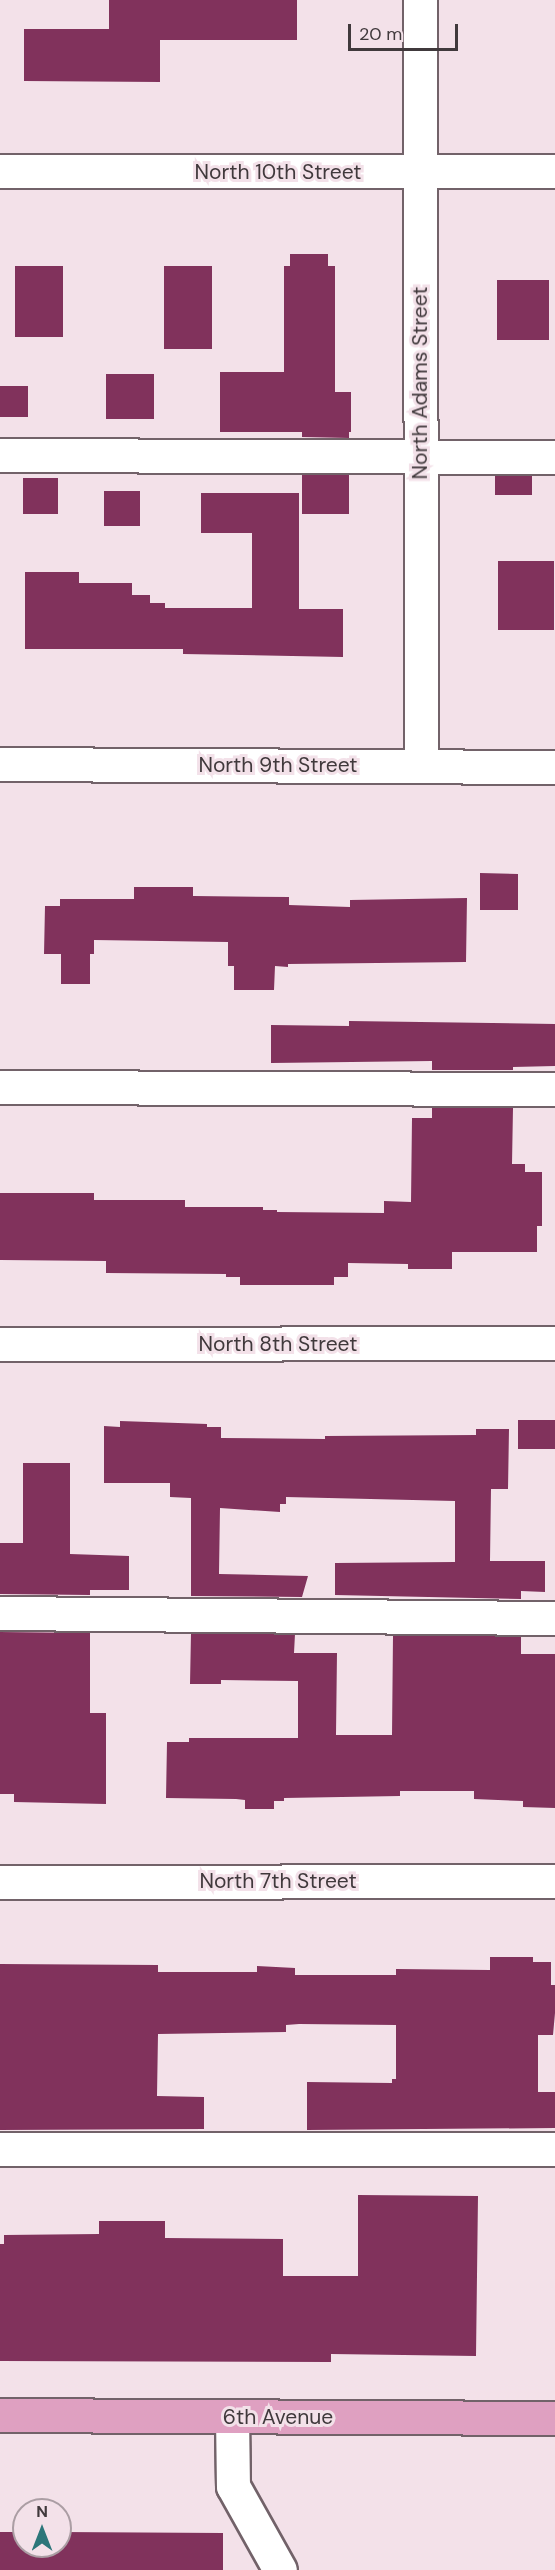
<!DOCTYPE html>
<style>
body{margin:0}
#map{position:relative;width:555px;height:2570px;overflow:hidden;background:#f3e1e9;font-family:"DM Sans",sans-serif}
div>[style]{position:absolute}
.building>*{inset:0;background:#81325c}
.roads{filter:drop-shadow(2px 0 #726269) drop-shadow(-2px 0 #726269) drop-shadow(0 2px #726269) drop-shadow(0 -2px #726269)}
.minor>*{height:33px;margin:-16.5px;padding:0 16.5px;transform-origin:16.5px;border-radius:16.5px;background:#fff}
.major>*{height:33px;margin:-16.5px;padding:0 16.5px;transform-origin:16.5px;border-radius:16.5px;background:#dfa0c1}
span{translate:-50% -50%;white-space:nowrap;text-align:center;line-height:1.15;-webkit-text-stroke:6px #f3e1e9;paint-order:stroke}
.street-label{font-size:21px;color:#40393c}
.north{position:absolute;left:12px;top:2498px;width:60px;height:60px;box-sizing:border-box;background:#f3e1e9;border:2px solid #ab9ea4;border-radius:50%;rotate:0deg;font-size:16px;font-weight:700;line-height:24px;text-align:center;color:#40393c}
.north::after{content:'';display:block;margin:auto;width:21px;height:27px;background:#2c767a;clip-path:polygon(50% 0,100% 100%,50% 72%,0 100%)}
.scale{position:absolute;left:348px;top:24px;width:110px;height:27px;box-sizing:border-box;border:3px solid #40393c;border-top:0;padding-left:8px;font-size:18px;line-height:21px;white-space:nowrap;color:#40393c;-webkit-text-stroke:4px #f3e1e9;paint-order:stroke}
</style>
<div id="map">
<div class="building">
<i style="clip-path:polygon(109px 0,297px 0,297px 40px,160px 40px,160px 82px,24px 81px,24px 29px,109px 29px)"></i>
<i style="clip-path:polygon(290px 254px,328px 254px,328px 266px,335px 266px,335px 392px,351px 392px,351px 432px,349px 432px,349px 438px,302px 437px,302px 432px,220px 432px,220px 372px,284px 372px,284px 266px,290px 266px)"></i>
<i style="clip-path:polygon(15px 266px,63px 266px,63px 337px,15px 337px)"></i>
<i style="clip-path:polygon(164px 266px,212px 266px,212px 349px,164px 349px)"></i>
<i style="clip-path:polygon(497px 280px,549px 280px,549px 340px,497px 340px)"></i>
<i style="clip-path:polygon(106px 374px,154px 374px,154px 419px,106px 419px)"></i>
<i style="clip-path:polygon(0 386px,28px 386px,28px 417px,0 417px)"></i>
<i style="clip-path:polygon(302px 475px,349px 475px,349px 514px,302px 514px)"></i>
<i style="clip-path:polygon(495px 476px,532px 476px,532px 495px,495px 495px)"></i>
<i style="clip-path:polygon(23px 478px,58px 478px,58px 514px,23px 514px)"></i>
<i style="clip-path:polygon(104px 491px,140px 491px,140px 526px,104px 526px)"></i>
<i style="clip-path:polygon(201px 493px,299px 493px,299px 609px,343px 609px,343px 657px,183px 654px,183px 649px,25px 649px,25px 572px,79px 572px,79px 583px,132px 583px,132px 595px,150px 595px,150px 603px,165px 603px,165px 608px,252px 608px,252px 533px,201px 533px)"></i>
<i style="clip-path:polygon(498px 561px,554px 561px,554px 630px,498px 630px)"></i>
<i style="clip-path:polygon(480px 873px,518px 874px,518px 910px,480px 910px)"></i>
<i style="clip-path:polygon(134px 887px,193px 887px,193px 896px,289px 897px,289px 905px,350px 907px,350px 900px,467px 898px,466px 962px,288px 964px,288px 967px,275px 966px,274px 990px,234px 990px,234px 966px,228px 966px,228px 942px,94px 940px,94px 954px,90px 954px,90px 984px,61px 984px,61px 954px,44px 954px,45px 906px,60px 906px,60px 899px,134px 899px)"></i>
<i style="clip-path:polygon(349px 1021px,555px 1024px,555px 1066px,513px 1067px,513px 1070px,432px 1070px,432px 1061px,271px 1063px,271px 1025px,349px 1026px)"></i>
<i style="clip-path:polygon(432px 1107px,513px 1108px,512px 1164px,525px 1164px,525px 1172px,542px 1172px,542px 1226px,537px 1226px,537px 1252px,452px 1252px,452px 1269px,408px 1269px,408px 1264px,348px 1263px,348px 1277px,334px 1277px,334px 1285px,240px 1285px,240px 1277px,226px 1277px,226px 1274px,106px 1273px,106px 1261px,0 1260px,0 1193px,94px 1193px,94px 1200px,185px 1200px,185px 1207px,263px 1207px,263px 1210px,277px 1210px,277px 1212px,384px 1213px,384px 1201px,411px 1202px,412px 1118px,432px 1118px)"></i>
<i style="clip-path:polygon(518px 1420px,555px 1420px,555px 1449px,518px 1449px)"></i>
<i style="clip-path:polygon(120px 1421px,207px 1424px,207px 1427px,221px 1427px,221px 1438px,325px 1439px,325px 1436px,476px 1435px,476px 1429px,509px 1429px,508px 1489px,491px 1489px,490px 1561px,545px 1561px,545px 1592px,521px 1591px,521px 1599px,335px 1595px,335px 1563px,455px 1562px,455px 1501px,286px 1497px,286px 1504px,280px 1504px,280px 1512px,220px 1508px,219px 1574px,308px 1576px,302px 1597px,191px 1596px,191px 1498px,170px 1497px,170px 1483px,104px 1483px,104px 1426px,120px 1427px)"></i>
<i style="clip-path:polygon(23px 1463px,70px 1463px,70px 1554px,129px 1556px,129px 1590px,90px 1590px,90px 1595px,0 1594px,0 1543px,23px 1543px)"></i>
<i style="clip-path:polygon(0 1632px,90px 1633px,90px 1713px,106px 1713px,106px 1804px,14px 1802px,14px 1794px,0 1794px)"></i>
<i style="clip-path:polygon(191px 1633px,295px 1634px,294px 1653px,337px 1653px,336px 1735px,392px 1735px,393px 1635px,521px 1636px,521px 1654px,555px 1654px,555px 1808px,523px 1807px,523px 1801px,474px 1799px,474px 1791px,400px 1791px,400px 1796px,284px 1798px,284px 1801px,274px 1801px,274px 1809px,245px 1809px,245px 1800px,236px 1799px,166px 1798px,167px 1742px,189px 1742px,189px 1738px,298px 1738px,298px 1681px,221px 1680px,221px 1684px,190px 1684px)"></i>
<i style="clip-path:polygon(490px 1957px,533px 1957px,533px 1962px,551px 1962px,551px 1985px,555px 1985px,555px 2013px,553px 2035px,538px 2035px,538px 2092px,555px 2092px,555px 2128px,307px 2130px,307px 2082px,392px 2083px,392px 2079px,396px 2079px,396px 2025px,299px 2024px,286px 2025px,286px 2032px,158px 2034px,157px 2096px,204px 2097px,204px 2129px,0 2130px,0 1964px,158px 1965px,158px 1972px,257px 1972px,257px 1966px,295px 1968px,295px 1975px,396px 1975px,396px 1969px,490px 1970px)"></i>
<i style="clip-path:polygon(358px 2195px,478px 2196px,476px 2356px,331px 2354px,331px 2362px,0 2361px,0 2244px,4px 2244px,4px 2235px,99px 2234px,99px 2221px,165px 2221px,165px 2238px,283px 2239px,283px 2276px,358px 2276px)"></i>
<i style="clip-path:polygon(0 2532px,24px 2532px,24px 2546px,60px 2546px,60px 2532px,223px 2533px,223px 2570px,0 2570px)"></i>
</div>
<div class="roads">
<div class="minor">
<i style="left:420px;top:0;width:765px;rotate:89.93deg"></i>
<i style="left:0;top:171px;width:555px"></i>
<i style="left:0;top:455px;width:555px;rotate:0.21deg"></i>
<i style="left:0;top:764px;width:555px;rotate:0.31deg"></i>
<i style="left:0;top:1087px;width:555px;rotate:0.21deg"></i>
<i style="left:0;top:1344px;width:555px;rotate:-0.1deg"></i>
<i style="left:0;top:1613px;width:555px;rotate:0.52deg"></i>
<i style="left:0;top:1882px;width:555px;rotate:-0.1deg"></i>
<i style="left:0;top:2149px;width:555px"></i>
<i style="left:232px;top:2416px;width:70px;rotate:89.2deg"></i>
<i style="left:233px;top:2486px;width:96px;rotate:60.8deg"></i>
</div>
<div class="major">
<i style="left:0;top:2415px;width:555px;rotate:0.31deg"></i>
</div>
</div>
<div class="street-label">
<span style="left:278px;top:172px">North 10th Street</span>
<span style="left:420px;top:383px;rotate:-90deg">North Adams Street</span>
<span style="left:278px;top:765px">North 9th Street</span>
<span style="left:278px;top:1344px">North 8th Street</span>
<span style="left:278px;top:1881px">North 7th Street</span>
<span style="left:278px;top:2417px">6th Avenue</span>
</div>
<div class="north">N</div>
<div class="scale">20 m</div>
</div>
